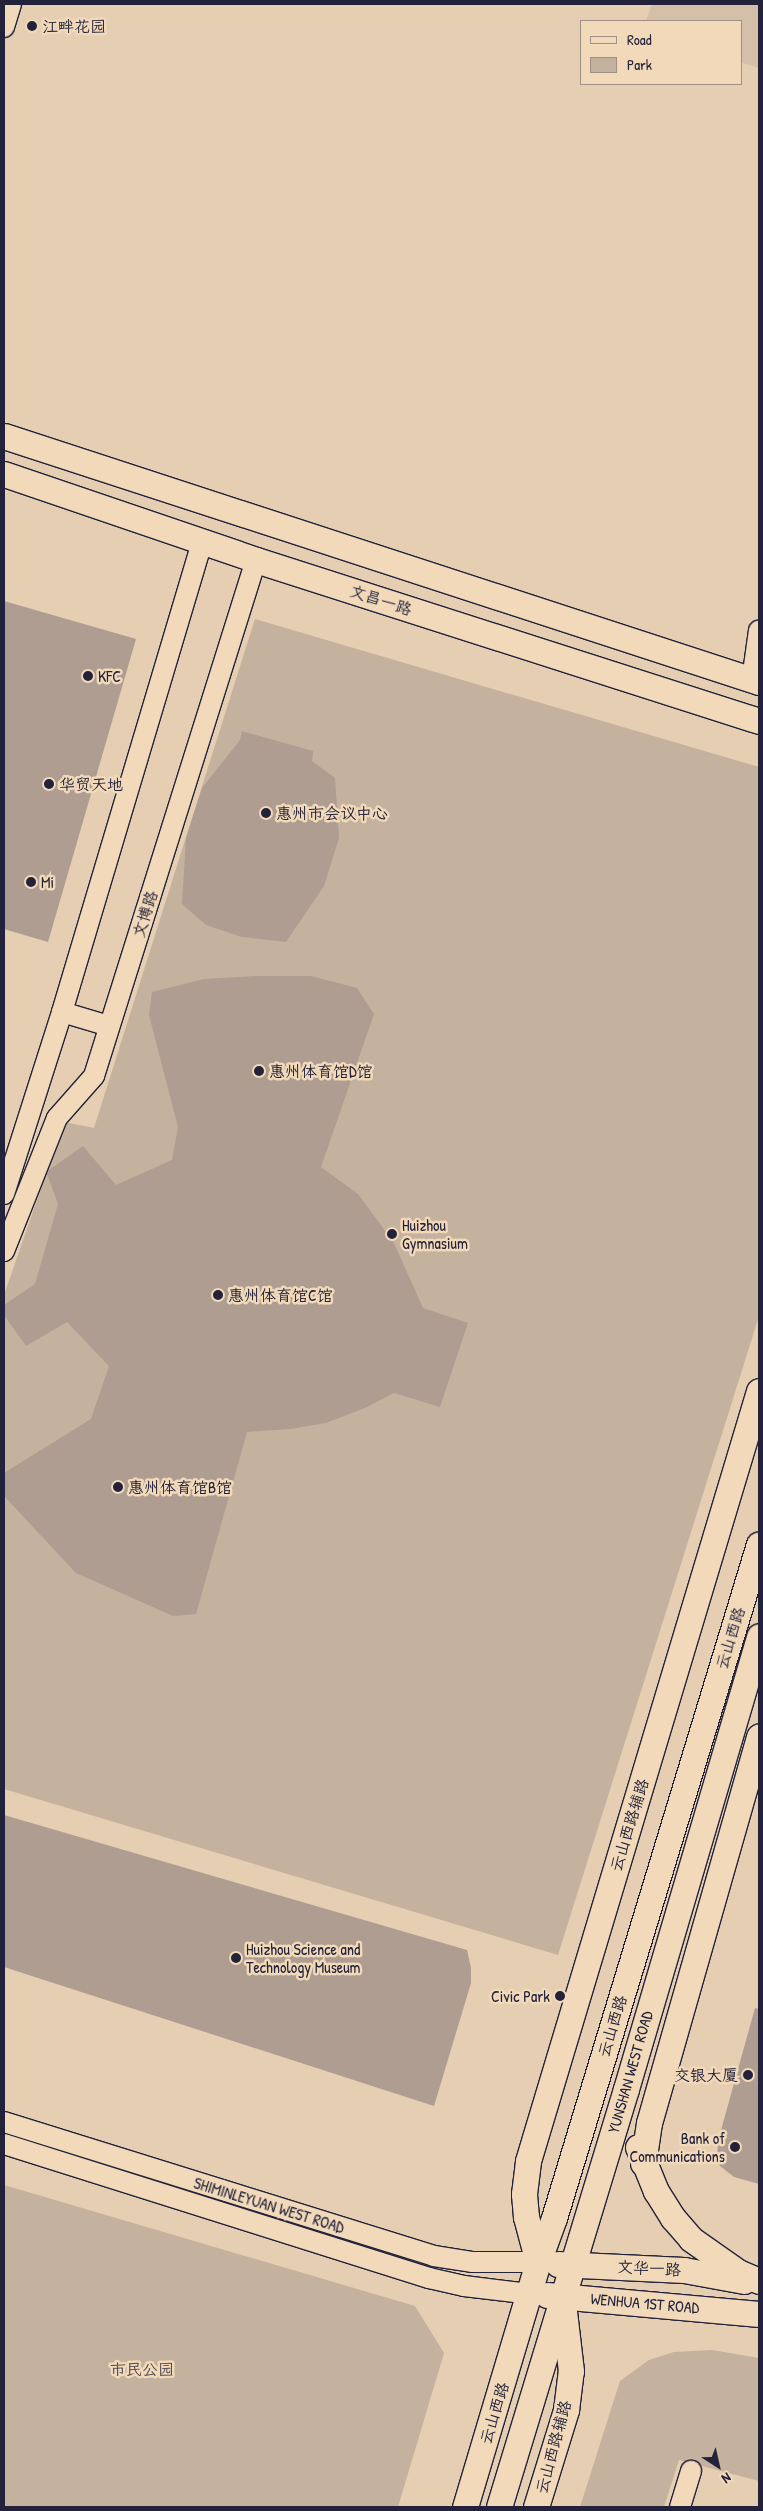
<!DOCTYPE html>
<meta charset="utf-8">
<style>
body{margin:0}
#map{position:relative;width:763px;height:2511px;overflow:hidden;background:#e5ceb2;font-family:"Patrick Hand","LXGW WenKai TC",sans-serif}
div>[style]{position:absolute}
.built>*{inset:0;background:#d4bfa8}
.green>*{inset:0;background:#c4b19e}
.building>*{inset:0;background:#ae9d90}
.roads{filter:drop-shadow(1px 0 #22223b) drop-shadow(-1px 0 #22223b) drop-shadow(0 1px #22223b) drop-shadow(0 -1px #22223b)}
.minor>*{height:20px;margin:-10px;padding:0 10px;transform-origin:10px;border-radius:10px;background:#f1d9b9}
.major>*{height:25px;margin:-12.5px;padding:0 12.5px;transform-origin:12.5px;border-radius:12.5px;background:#f1d9b9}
.dots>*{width:14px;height:14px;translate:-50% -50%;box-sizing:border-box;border:2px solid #f1d9b9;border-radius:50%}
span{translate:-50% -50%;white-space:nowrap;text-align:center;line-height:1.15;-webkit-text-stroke:5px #f1d9b9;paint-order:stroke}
.poi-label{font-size:16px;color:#22223b}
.left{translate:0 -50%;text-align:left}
.right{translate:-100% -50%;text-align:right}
.street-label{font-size:16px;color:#22223b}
.park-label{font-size:16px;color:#4a4654}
.frame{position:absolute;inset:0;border:5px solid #22223b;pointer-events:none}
.legend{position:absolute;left:580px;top:20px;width:162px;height:65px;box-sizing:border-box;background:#f1d9b9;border:1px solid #9e9087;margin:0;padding:6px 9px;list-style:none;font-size:15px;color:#22223b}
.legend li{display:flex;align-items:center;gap:10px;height:25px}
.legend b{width:25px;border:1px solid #9e9087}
.north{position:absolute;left:693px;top:2441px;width:50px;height:50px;-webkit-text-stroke:4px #f1d9b9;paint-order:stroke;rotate:145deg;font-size:14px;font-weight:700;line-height:20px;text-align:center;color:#22223b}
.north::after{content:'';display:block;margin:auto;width:18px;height:22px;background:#22223b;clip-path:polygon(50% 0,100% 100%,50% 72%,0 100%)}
</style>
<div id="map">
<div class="built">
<i style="clip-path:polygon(652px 4px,759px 4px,759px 68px,742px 63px,742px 21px,646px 21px)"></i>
</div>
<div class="green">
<i style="clip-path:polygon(255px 619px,759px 767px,759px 1316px,558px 1955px,4px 1789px,4px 1295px,64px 1122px,94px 1128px)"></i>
<i style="clip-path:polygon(4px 2185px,415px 2306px,444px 2353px,398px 2507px,4px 2507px)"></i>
<i style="clip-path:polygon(712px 2350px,759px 2358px,759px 2481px,679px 2460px,664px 2507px,580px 2507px,620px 2381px,649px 2360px,674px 2352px)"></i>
</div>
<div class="building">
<i style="clip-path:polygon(4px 601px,136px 639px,48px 942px,4px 929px)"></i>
<i style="clip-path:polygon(242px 731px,313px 751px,312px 761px,335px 778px,339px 838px,324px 886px,286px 942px,242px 937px,206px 925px,182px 904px,186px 838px,202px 788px,240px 740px)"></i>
<i style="clip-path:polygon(256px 976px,311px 976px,357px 988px,374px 1014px,321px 1167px,358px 1194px,394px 1243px,423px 1308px,468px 1323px,440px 1407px,394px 1393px,365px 1408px,326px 1423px,290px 1429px,247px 1432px,196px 1614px,173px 1616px,76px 1573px,5px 1497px,4px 1473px,91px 1419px,109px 1366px,67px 1322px,26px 1346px,4px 1315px,4px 1305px,35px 1284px,58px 1204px,47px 1174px,49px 1170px,83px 1146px,116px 1185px,172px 1160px,178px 1127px,149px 1015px,152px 992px,204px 979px)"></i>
<i style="clip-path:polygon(4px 1815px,467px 1950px,471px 1968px,471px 1983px,434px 2106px,4px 1967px)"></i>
<i style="clip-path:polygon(755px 2008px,759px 2009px,759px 2184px,734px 2177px,720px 2166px,717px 2159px,718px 2141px)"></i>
</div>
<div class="roads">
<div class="minor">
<i style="left:4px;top:27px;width:24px;rotate:-73deg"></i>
<i style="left:752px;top:680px;width:50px;rotate:-82deg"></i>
<i style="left:62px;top:1012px;width:49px;rotate:16.6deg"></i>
<i style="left:4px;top:1194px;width:191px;rotate:-72.3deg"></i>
<i style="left:62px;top:1012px;width:490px;rotate:-73.4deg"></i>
<i style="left:4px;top:1251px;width:143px;rotate:-68.3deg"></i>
<i style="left:57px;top:1118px;width:56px;rotate:-48.6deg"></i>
<i style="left:94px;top:1076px;width:541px;rotate:-72.57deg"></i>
<i style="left:4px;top:2122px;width:450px;rotate:17.3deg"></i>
<i style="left:434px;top:2256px;width:38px;rotate:9deg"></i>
<i style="left:472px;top:2262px;width:66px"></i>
<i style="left:4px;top:2144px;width:446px;rotate:17.5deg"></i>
<i style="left:429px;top:2278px;width:36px;rotate:13deg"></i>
<i style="left:464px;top:2286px;width:66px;rotate:6.9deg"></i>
<i style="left:680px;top:2507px;width:38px;rotate:-73deg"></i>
</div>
<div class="major">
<i style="left:4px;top:436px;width:794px;rotate:18.05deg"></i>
<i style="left:4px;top:474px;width:266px;rotate:18.8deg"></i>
<i style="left:256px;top:560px;width:528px;rotate:17.75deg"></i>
<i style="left:638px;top:2147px;width:48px;rotate:67.8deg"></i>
<i style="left:656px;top:2191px;width:32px;rotate:58deg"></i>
<i style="left:673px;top:2218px;width:28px;rotate:49deg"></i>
<i style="left:691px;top:2239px;width:57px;rotate:35.1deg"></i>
<i style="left:738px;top:2272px;width:23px;rotate:23deg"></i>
<i style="left:643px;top:2163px;width:40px;rotate:-81.5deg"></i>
<i style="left:649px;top:2123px;width:402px;rotate:-74.1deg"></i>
<i style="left:538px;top:2262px;width:47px;rotate:-104.9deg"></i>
<i style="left:526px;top:2217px;width:23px;rotate:-95deg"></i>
<i style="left:524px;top:2194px;width:33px;rotate:-83deg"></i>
<i style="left:528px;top:2161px;width:804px;rotate:-73.3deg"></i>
<i style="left:558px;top:2264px;width:126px;rotate:2.7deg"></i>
<i style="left:684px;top:2270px;width:61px;rotate:10.4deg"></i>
<i style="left:547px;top:2295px;width:213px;rotate:5.1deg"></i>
<i style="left:465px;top:2507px;width:256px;rotate:-73.4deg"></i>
<i style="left:538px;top:2262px;width:47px;rotate:-70deg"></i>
<i style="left:554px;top:2218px;width:704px;rotate:-73.08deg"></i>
<i style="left:499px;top:2507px;width:437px;rotate:-73.1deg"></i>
<i style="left:626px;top:2089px;width:472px;rotate:-73.6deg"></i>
<i style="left:536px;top:2507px;width:102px;rotate:-72.8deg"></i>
<i style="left:566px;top:2410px;width:39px;rotate:-83deg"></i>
<i style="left:571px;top:2371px;width:60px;rotate:-96.7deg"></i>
</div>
</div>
<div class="dots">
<i style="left:32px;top:26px;background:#22223b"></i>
<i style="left:88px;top:676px;background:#22223b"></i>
<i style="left:49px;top:784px;background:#22223b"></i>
<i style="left:266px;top:813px;background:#22223b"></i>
<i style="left:31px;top:882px;background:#22223b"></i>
<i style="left:259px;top:1071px;background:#22223b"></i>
<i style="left:392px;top:1234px;background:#22223b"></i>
<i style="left:218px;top:1295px;background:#22223b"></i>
<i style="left:118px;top:1487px;background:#22223b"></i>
<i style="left:236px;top:1958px;background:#22223b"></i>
<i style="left:560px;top:1996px;background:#22223b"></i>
<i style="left:748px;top:2075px;background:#22223b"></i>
<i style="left:735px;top:2147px;background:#22223b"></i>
</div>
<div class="poi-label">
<span class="left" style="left:42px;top:26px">江畔花园</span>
<span class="left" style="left:98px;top:676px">KFC</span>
<span class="left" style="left:59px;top:784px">华贸天地</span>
<span class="left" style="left:276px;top:813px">惠州市会议中心</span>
<span class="left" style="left:41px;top:882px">Mi</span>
<span class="left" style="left:269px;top:1071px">惠州体育馆D馆</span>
<span class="left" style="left:402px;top:1234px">Huizhou<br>Gymnasium</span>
<span class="left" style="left:228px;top:1295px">惠州体育馆C馆</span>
<span class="left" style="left:128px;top:1487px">惠州体育馆B馆</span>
<span class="left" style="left:246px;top:1958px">Huizhou Science and<br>Technology Museum</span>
<span class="right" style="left:550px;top:1996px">Civic Park</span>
<span class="right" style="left:738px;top:2075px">交银大厦</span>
<span class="right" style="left:725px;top:2147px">Bank of<br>Communications</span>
</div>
<div class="street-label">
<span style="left:381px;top:600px;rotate:18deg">文昌一路</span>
<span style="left:145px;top:914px;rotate:-73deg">文博路</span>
<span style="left:730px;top:1638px;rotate:-73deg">云山西路</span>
<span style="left:629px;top:1825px;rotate:-73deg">云山西路辅路</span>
<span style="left:612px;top:2026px;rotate:-73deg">云山西路</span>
<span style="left:630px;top:2072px;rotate:-74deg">YUNSHAN WEST ROAD</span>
<span style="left:269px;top:2205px;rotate:17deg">SHIMINLEYUAN WEST ROAD</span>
<span style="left:649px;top:2268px;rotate:3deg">文华一路</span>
<span style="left:645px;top:2303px;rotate:5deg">WENHUA 1ST ROAD</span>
<span style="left:494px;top:2413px;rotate:-73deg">云山西路</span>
<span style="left:553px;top:2447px;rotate:-75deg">云山西路辅路</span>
</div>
<div class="park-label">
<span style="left:142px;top:2369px">市民公园</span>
</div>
<div class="frame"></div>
<ul class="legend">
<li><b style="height:6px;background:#f1d9b9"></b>Road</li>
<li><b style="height:14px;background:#c4b19e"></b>Park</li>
</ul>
<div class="north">N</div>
</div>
